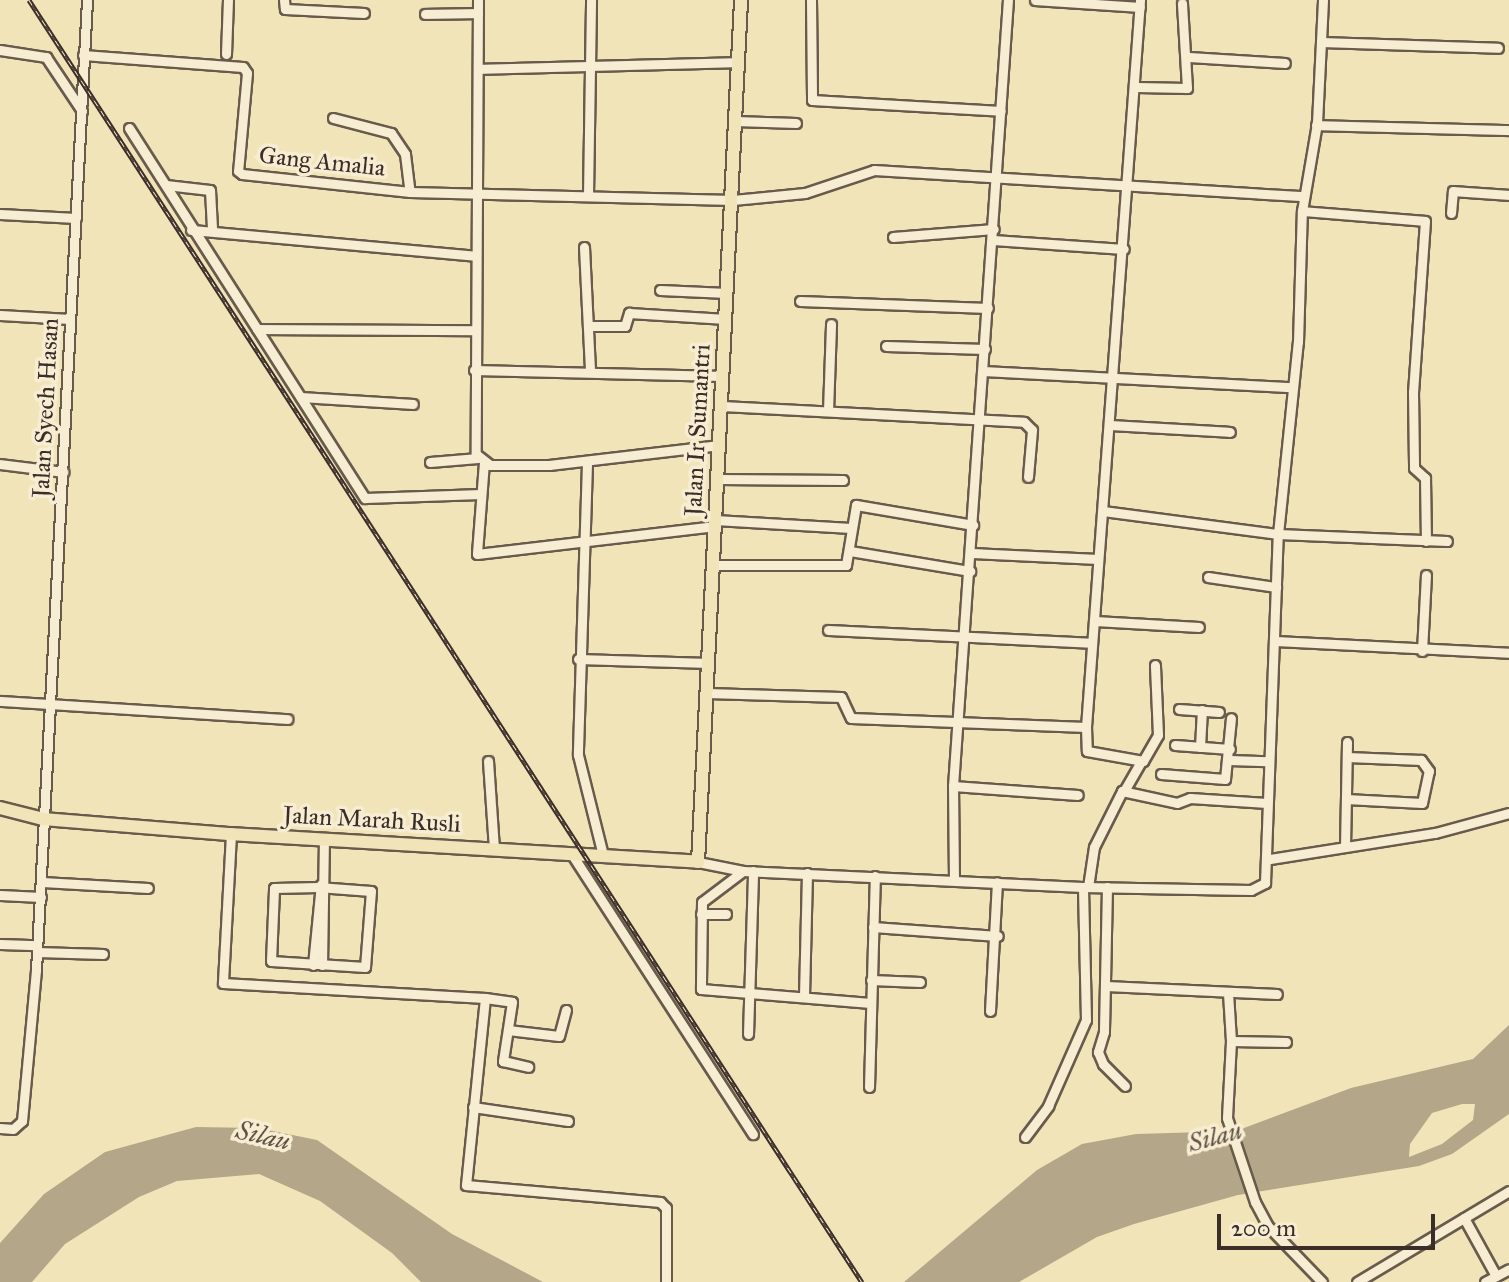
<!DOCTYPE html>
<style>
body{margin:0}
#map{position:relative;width:1509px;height:1282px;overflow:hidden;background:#f2e4b9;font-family:"IM FELL Great Primer",serif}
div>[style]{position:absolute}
.water>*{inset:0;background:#b4a688}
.roads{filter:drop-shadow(2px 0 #695b4c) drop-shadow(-2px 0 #695b4c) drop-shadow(0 2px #695b4c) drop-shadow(0 -2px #695b4c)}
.minor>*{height:9px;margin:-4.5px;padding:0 4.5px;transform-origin:4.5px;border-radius:4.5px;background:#f7edd2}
.major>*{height:12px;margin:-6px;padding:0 6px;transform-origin:6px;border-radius:6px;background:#f2e4b9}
.rail>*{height:5px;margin-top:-2.5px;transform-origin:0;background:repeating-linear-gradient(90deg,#f7edd2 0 6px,#3b2d28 0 12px);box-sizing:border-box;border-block:2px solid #3b2d28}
span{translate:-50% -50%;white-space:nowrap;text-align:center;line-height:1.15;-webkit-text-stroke:7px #f7edd2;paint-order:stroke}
.street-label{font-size:24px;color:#3b2d28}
.water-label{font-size:26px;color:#5f5145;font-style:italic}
.scale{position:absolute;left:1217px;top:1214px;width:218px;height:36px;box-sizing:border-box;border:4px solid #3b2d28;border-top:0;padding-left:10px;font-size:24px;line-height:28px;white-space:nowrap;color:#3b2d28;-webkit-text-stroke:6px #f7edd2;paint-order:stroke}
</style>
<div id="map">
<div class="water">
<i style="clip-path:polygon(evenodd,1509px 1025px,1509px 1114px,1452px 1154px,1419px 1166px,1238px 1195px,1134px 1224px,1097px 1237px,1019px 1282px,904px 1282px,1037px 1170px,1082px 1144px,1136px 1134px,1236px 1131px,1351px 1088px,1473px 1059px,1509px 1025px,1462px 1104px,1475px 1104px,1473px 1120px,1442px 1144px,1409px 1157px,1410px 1144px,1432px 1113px,1462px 1104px)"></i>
<i style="clip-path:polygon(196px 1127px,258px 1128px,317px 1140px,452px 1234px,543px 1282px,421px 1282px,392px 1253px,320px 1201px,259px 1174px,177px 1181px,139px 1197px,65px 1244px,32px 1282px,0 1282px,0 1243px,44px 1194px,105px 1152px)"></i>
</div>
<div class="roads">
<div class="minor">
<i style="left:284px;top:0;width:9px;rotate:84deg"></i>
<i style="left:285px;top:9px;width:79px;rotate:2.9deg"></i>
<i style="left:478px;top:0;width:454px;rotate:90.3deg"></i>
<i style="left:476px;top:454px;width:18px;rotate:38deg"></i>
<i style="left:490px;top:465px;width:59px"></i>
<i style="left:549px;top:465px;width:172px;rotate:-6.7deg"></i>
<i style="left:811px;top:0;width:100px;rotate:89.4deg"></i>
<i style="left:812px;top:100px;width:189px;rotate:3.3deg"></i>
<i style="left:1035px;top:0;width:105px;rotate:3.8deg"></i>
<i style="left:425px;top:14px;width:53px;rotate:-1.1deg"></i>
<i style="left:1321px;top:42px;width:177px;rotate:1.9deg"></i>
<i style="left:0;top:50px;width:47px;rotate:8.7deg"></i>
<i style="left:46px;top:57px;width:65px;rotate:56.3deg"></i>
<i style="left:226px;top:54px;width:54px;rotate:-87.9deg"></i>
<i style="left:83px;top:55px;width:160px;rotate:4.3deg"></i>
<i style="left:243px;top:67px;width:7px;rotate:56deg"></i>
<i style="left:247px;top:73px;width:98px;rotate:95.2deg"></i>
<i style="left:238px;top:171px;width:5px;rotate:37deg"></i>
<i style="left:242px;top:174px;width:169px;rotate:6.1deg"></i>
<i style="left:410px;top:192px;width:323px;rotate:1.4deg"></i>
<i style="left:733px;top:200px;width:72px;rotate:-5.6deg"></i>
<i style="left:805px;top:193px;width:73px;rotate:-18.4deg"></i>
<i style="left:874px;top:170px;width:431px;rotate:3.5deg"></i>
<i style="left:1189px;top:57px;width:96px;rotate:3.6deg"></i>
<i style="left:478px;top:69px;width:260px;rotate:-1.5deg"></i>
<i style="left:1137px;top:87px;width:50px;rotate:1.1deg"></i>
<i style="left:1187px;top:88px;width:85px;rotate:-93.4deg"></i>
<i style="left:333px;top:118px;width:60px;rotate:14.5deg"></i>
<i style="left:391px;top:133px;width:25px;rotate:56deg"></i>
<i style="left:405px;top:154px;width:38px;rotate:83deg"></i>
<i style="left:735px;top:121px;width:61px;rotate:1.9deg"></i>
<i style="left:1316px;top:125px;width:193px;rotate:1.5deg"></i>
<i style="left:129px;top:128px;width:439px;rotate:57.5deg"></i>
<i style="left:365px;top:498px;width:116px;rotate:-2deg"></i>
<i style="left:166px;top:185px;width:44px;rotate:6.5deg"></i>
<i style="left:210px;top:190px;width:39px;rotate:87deg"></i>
<i style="left:588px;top:195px;width:195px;rotate:-89.1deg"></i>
<i style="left:1302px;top:211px;width:123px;rotate:4.6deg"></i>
<i style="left:1425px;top:221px;width:171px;rotate:94deg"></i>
<i style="left:1413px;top:392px;width:76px;rotate:89.2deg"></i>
<i style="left:1414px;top:468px;width:15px;rotate:42deg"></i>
<i style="left:1425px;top:478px;width:63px;rotate:89.1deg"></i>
<i style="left:1451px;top:213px;width:22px;rotate:-85deg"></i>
<i style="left:1453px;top:191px;width:56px;rotate:4.1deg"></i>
<i style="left:0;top:214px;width:76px;rotate:3deg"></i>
<i style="left:191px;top:230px;width:286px;rotate:5.2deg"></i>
<i style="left:893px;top:237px;width:101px;rotate:-4.5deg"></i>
<i style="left:993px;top:240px;width:131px;rotate:3.9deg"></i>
<i style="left:584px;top:247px;width:124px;rotate:87.2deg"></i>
<i style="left:660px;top:290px;width:67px;rotate:2.6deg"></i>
<i style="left:800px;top:301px;width:188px;rotate:2.1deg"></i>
<i style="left:0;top:315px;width:70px;rotate:3.3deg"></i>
<i style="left:589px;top:326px;width:36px"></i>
<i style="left:625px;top:326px;width:14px;rotate:-73deg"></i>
<i style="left:629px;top:313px;width:97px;rotate:3.5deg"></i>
<i style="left:257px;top:329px;width:218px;rotate:0.3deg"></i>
<i style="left:886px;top:346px;width:99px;rotate:1.7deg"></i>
<i style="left:474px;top:370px;width:249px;rotate:1.4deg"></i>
<i style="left:983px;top:371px;width:309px;rotate:3deg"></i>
<i style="left:301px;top:397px;width:112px;rotate:3.6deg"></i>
<i style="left:722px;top:406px;width:302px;rotate:3deg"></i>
<i style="left:1024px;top:422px;width:11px;rotate:45deg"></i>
<i style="left:1032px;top:430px;width:47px;rotate:94.9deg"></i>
<i style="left:828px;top:411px;width:87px;rotate:-88deg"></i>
<i style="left:1110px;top:425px;width:120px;rotate:3.3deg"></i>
<i style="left:430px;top:462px;width:48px;rotate:-4.8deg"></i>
<i style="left:484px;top:462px;width:92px;rotate:94.4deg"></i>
<i style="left:477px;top:554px;width:240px;rotate:-6.7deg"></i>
<i style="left:587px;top:463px;width:292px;rotate:91.8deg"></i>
<i style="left:578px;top:755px;width:103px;rotate:76deg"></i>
<i style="left:0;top:464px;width:64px;rotate:7.2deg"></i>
<i style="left:718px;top:479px;width:125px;rotate:0.5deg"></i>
<i style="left:1103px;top:511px;width:177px;rotate:7.5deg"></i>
<i style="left:1278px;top:534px;width:169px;rotate:2.4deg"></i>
<i style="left:715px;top:520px;width:136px;rotate:3.4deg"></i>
<i style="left:850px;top:551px;width:122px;rotate:9.5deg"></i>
<i style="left:971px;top:553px;width:127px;rotate:2.7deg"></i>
<i style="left:714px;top:565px;width:132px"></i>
<i style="left:846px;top:565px;width:61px;rotate:-80.5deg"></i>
<i style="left:856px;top:505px;width:119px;rotate:9.7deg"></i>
<i style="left:1208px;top:577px;width:69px;rotate:8.4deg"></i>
<i style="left:1095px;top:621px;width:104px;rotate:3.3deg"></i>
<i style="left:828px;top:630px;width:263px;rotate:2.8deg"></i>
<i style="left:1275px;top:641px;width:234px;rotate:2.9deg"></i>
<i style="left:1422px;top:651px;width:76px;rotate:-87deg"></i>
<i style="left:578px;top:659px;width:131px;rotate:1.7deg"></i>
<i style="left:707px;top:693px;width:134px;rotate:1.7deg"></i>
<i style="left:841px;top:697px;width:23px;rotate:65deg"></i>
<i style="left:851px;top:718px;width:235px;rotate:2.2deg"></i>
<i style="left:1086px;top:727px;width:729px;rotate:-85.75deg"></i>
<i style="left:0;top:701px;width:288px;rotate:3.6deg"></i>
<i style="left:1179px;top:709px;width:40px;rotate:4.3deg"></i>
<i style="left:1086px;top:727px;width:24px;rotate:88deg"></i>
<i style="left:1087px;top:751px;width:57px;rotate:10.1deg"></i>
<i style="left:1143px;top:761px;width:30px;rotate:-60deg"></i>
<i style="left:1158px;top:735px;width:70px;rotate:-92.5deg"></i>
<i style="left:1175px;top:745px;width:55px;rotate:4.2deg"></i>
<i style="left:1200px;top:747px;width:37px;rotate:-87deg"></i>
<i style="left:1229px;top:760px;width:38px;rotate:2deg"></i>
<i style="left:488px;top:761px;width:88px;rotate:86.1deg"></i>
<i style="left:1161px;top:774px;width:64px;rotate:4.5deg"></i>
<i style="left:1225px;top:779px;width:61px;rotate:-84.4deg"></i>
<i style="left:953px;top:786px;width:125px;rotate:4.1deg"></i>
<i style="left:1124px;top:791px;width:34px;rotate:-60deg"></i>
<i style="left:1346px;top:799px;width:76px;rotate:3deg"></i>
<i style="left:1422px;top:803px;width:33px;rotate:-78deg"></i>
<i style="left:1429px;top:771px;width:14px;rotate:-126deg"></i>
<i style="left:1421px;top:760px;width:74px;rotate:-177.7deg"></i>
<i style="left:231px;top:834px;width:149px;rotate:93.1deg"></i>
<i style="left:223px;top:983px;width:262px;rotate:3.3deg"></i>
<i style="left:485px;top:998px;width:188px;rotate:95.8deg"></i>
<i style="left:466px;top:1185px;width:195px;rotate:5deg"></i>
<i style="left:660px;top:1202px;width:8px;rotate:45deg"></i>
<i style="left:666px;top:1208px;width:74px;rotate:90deg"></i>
<i style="left:1345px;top:847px;width:105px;rotate:-88.9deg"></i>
<i style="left:571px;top:853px;width:335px;rotate:57.1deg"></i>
<i style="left:1270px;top:859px;width:167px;rotate:-9deg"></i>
<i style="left:1435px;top:833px;width:77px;rotate:-15.1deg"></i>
<i style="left:698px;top:862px;width:46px;rotate:11.3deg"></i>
<i style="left:743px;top:871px;width:340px;rotate:2.7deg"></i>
<i style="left:1083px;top:887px;width:168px;rotate:1deg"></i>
<i style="left:1251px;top:890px;width:16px;rotate:-27deg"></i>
<i style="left:1265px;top:883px;width:349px;rotate:-87.9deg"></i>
<i style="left:1278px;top:534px;width:193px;rotate:-84.1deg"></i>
<i style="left:1298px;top:342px;width:131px;rotate:-88.3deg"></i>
<i style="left:1302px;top:211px;width:89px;rotate:-80.3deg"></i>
<i style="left:1317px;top:123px;width:123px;rotate:-87.2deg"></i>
<i style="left:743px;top:871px;width:51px;rotate:142.9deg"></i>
<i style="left:702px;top:902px;width:87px;rotate:90.7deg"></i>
<i style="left:701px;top:989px;width:170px;rotate:4.7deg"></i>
<i style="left:954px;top:880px;width:94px;rotate:-90.6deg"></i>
<i style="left:953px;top:786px;width:788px;rotate:-86deg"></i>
<i style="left:42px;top:882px;width:106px;rotate:3.2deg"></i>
<i style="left:318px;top:887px;width:53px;rotate:4.3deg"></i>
<i style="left:371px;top:891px;width:76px;rotate:94.5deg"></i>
<i style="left:365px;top:967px;width:94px;rotate:-176.3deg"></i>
<i style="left:271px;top:961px;width:73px;rotate:-87.6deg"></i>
<i style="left:274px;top:888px;width:44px;rotate:-1.3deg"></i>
<i style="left:1088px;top:887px;width:40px;rotate:-81.5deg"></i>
<i style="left:1094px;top:847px;width:63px;rotate:-63.4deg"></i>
<i style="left:1122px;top:791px;width:56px;rotate:12.3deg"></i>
<i style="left:1177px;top:803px;width:14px;rotate:-21deg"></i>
<i style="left:1190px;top:798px;width:77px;rotate:3.7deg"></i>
<i style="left:1107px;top:887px;width:145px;rotate:91.2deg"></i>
<i style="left:1104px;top:1032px;width:21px;rotate:107deg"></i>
<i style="left:1098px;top:1052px;width:13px;rotate:67deg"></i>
<i style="left:1103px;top:1064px;width:31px;rotate:45deg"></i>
<i style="left:0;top:895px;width:41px;rotate:2.8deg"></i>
<i style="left:701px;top:914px;width:25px"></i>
<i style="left:873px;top:927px;width:125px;rotate:4.1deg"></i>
<i style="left:0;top:944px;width:37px;rotate:2deg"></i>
<i style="left:37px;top:952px;width:66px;rotate:1.7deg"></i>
<i style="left:313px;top:965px;width:81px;rotate:-84.4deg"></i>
<i style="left:322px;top:965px;width:125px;rotate:-89.1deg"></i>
<i style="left:871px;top:980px;width:49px;rotate:2.3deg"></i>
<i style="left:1106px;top:986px;width:171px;rotate:2.7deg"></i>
<i style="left:1228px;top:993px;width:48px;rotate:86.4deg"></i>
<i style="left:1231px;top:1041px;width:55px;rotate:1deg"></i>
<i style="left:804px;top:996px;width:123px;rotate:-88.6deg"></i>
<i style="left:485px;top:998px;width:27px;rotate:8deg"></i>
<i style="left:512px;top:1002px;width:60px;rotate:98.7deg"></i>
<i style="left:503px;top:1061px;width:26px;rotate:13deg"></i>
<i style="left:990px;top:1011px;width:129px;rotate:-86.9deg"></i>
<i style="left:508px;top:1030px;width:51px;rotate:6.7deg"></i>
<i style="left:559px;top:1036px;width:27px;rotate:-75deg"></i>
<i style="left:748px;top:1034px;width:163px;rotate:-88.2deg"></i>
<i style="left:1231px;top:1041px;width:77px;rotate:93deg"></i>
<i style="left:1227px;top:1118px;width:89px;rotate:71.6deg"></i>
<i style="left:1255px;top:1202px;width:26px;rotate:62deg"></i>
<i style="left:1267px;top:1225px;width:79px;rotate:46deg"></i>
<i style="left:869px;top:1087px;width:211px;rotate:-88.4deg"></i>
<i style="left:473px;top:1107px;width:96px;rotate:8.4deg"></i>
<i style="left:0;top:1128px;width:13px;rotate:4deg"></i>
<i style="left:13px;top:1129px;width:12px;rotate:-42deg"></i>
<i style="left:22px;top:1121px;width:152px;rotate:-84.7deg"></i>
<i style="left:36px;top:970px;width:971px;rotate:-86.99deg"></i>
<i style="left:1025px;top:1137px;width:39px;rotate:-53deg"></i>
<i style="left:1048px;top:1106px;width:94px;rotate:-66.2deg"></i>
<i style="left:1086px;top:1020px;width:133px;rotate:-91.3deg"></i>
<i style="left:1464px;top:1218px;width:66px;rotate:61.1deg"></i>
<i style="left:1357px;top:1282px;width:177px;rotate:-30.9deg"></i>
<i style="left:1485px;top:1282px;width:27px;rotate:-28deg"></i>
</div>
<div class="major">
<i style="left:0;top:808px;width:44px;rotate:14.3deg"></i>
<i style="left:43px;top:819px;width:189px;rotate:4.6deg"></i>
<i style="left:231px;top:834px;width:468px;rotate:3.4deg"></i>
<i style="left:698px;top:862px;width:863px;rotate:-87.14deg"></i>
</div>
</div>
<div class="rail">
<i style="left:29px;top:0;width:1529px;rotate:56.99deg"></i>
</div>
<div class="street-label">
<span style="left:322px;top:162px;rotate:6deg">Gang Amalia</span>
<span style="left:46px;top:408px;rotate:-87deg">Jalan Syech Hasan</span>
<span style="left:698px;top:430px;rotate:-87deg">Jalan Ir Sumantri</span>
<span style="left:372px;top:820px;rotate:3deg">Jalan Marah Rusli</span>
</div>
<div class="water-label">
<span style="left:263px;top:1136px;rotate:13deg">Silau</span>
<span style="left:1215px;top:1137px;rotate:-15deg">Silau</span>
</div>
<div class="scale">200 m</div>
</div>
